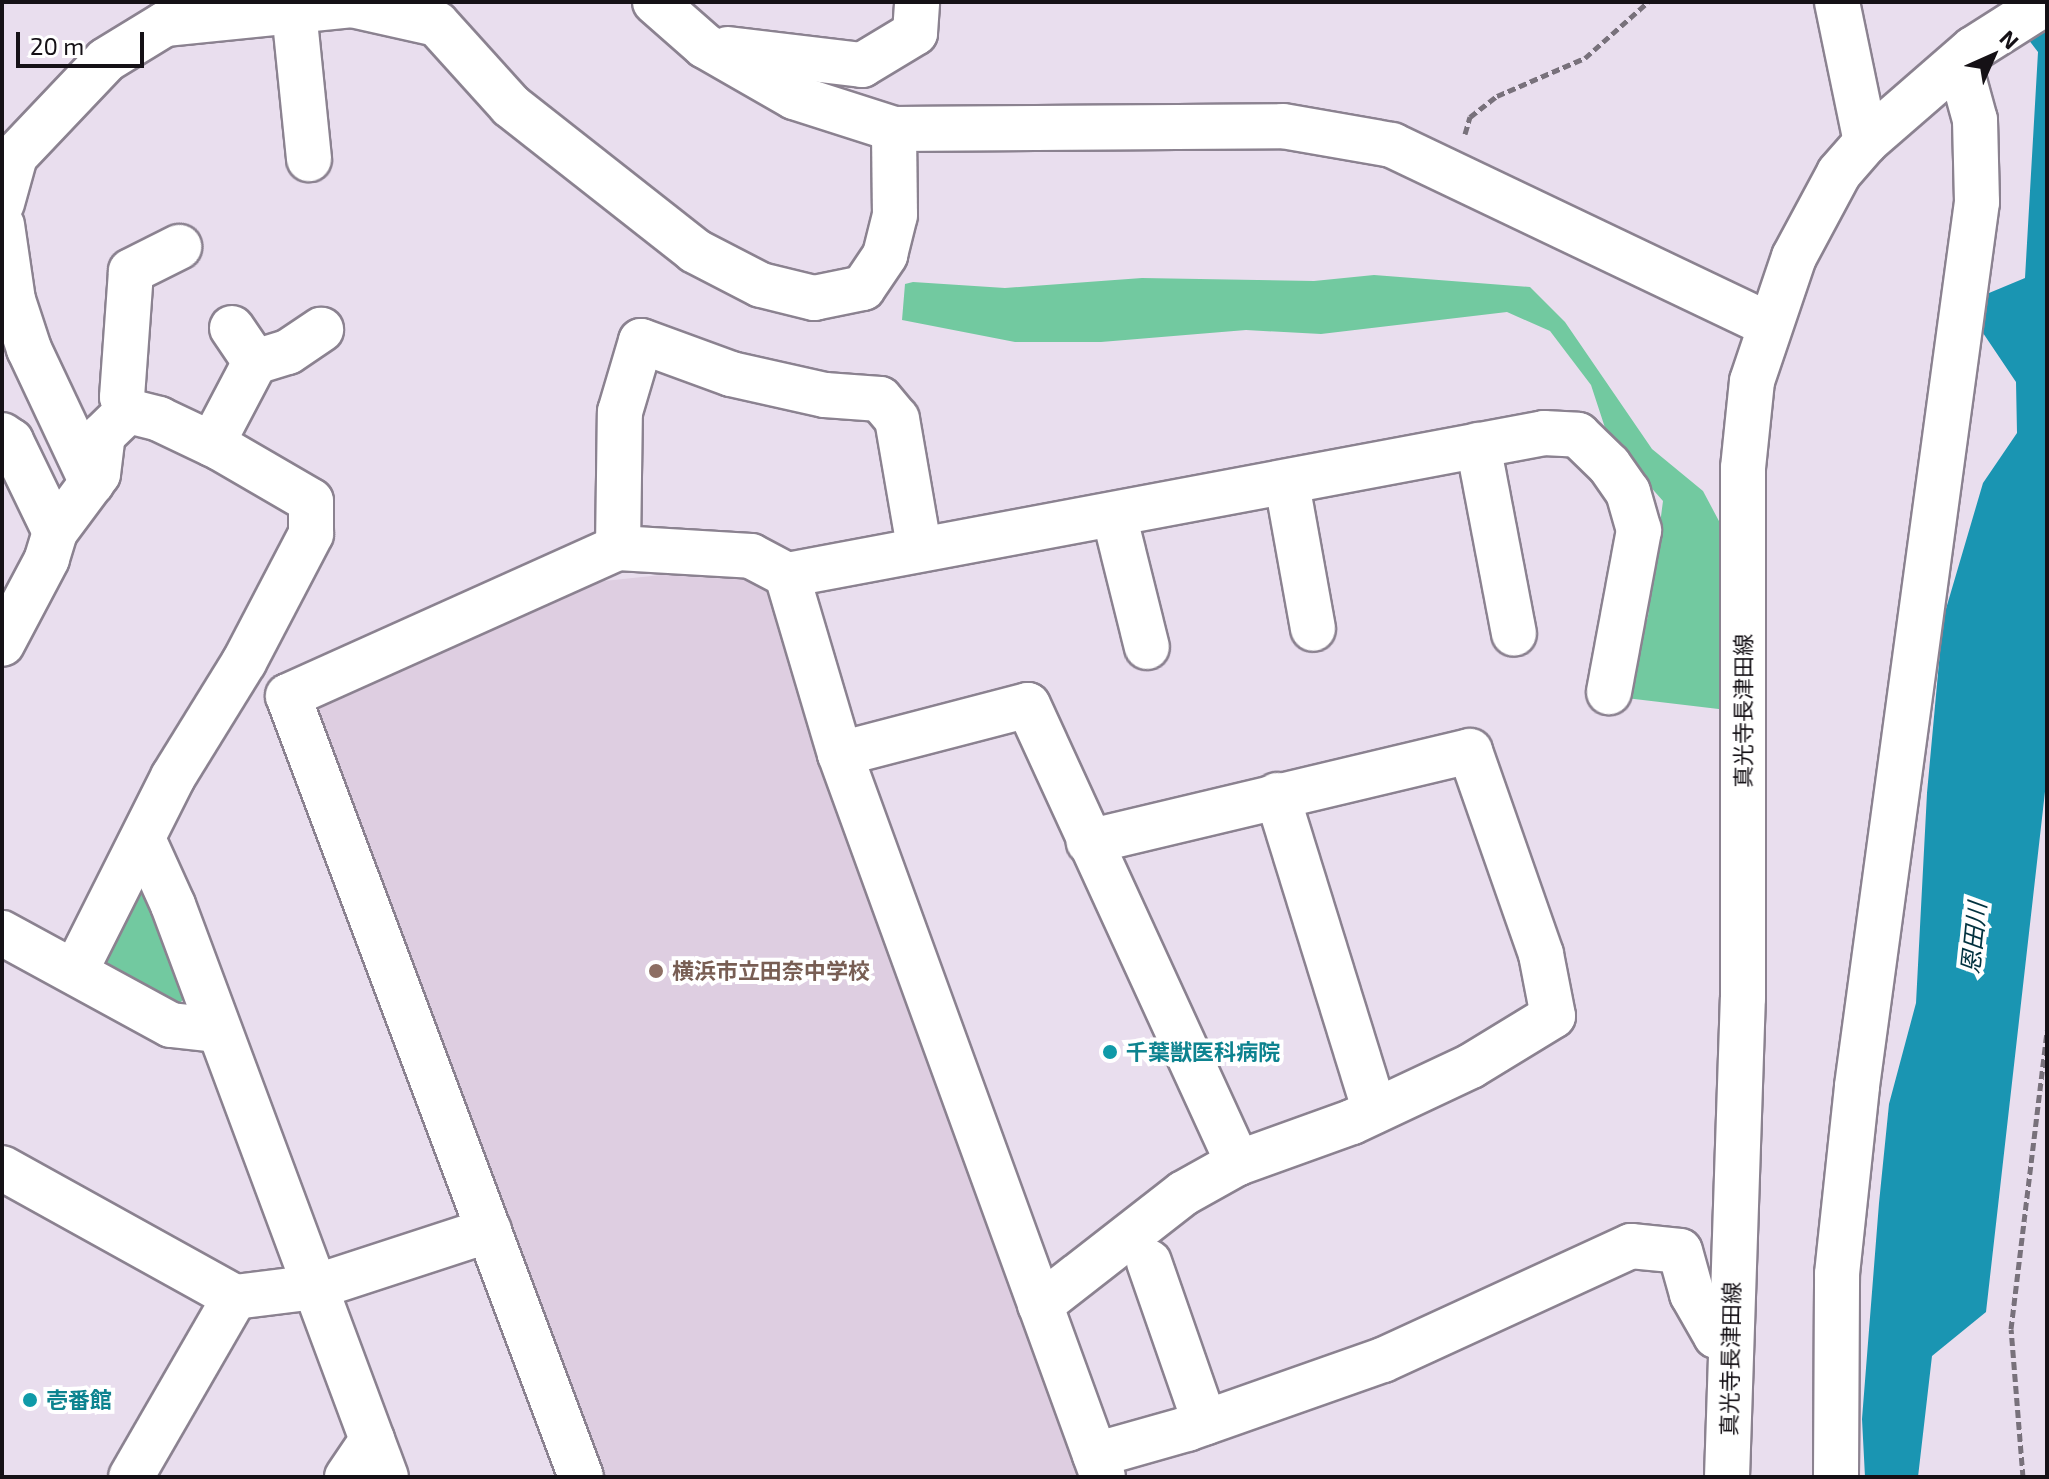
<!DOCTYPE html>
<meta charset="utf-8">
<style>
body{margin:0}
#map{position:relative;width:2049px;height:1479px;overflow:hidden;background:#e9deee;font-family:"Exo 2","Noto Sans JP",sans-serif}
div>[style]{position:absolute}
.education>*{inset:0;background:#decee1}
.green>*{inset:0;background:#72c9a0}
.water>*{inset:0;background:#1a95b2}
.path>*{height:5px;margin-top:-2.5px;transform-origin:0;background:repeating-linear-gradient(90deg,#78717b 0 8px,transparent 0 12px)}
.roads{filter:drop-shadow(2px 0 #8b8290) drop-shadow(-2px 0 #8b8290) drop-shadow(0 2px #8b8290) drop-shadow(0 -2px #8b8290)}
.minor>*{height:44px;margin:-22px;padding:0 22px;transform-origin:22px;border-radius:22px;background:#fff}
.major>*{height:44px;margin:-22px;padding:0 22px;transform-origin:22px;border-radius:22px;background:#fff}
.dots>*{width:22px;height:22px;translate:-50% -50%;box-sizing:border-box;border:4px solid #fff;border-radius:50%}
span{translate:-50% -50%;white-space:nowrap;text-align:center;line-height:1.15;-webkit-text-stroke:8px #fff;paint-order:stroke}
.street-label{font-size:22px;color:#151116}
.education-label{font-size:22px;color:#785e54;font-weight:700}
.left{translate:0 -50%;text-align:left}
.culture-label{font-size:22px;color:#0d838f;font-weight:700}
.water-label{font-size:24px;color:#00313e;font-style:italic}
.frame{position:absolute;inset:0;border:4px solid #151116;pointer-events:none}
.north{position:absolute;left:1953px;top:16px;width:80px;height:80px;-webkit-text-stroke:6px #fff;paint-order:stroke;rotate:45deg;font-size:22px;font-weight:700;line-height:32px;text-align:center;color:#151116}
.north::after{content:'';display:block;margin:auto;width:28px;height:36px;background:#151116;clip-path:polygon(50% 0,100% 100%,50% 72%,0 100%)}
.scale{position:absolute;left:16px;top:32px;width:128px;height:36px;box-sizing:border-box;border:4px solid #151116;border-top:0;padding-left:10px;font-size:24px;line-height:28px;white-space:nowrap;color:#151116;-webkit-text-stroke:6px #fff;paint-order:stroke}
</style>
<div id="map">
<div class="education">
<i style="clip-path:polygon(709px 570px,765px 579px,1083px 1477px,595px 1477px,311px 706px,489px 619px,604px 581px)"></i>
</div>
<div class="green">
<i style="clip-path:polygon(1374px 275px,1530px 287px,1565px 322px,1652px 449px,1703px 491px,1720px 523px,1727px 710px,1626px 698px,1648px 616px,1663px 501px,1609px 440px,1591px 385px,1550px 331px,1507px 312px,1321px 334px,1246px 330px,1101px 342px,1015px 342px,902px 320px,905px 284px,913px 282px,1005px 288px,1142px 278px,1314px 281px)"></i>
<i style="clip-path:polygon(152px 883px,192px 988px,174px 1011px,107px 975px,97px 952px,136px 886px)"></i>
</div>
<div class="water">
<i style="clip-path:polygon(1999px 2px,2047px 2px,2047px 774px,1986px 1312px,1932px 1356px,1918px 1477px,1865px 1477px,1862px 1419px,1879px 1203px,1889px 1104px,1916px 1003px,1927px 793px,1943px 619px,1983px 483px,2017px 433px,2016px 382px,1981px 330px,1989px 293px,2025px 278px,2038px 52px)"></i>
</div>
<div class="path">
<i style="left:1465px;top:134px;width:18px;rotate:-74deg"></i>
<i style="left:1470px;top:117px;width:34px;rotate:-38deg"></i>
<i style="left:1497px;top:96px;width:96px;rotate:-23.4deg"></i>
<i style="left:1585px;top:58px;width:84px;rotate:-41.6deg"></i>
<i style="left:2023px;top:1477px;width:148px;rotate:-94.6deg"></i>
<i style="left:2011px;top:1329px;width:301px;rotate:-83.1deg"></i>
</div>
<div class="roads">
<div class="minor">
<i style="left:655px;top:2px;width:67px;rotate:41.3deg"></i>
<i style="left:705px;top:46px;width:103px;rotate:29.8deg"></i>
<i style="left:794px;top:97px;width:105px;rotate:17.7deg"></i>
<i style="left:894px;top:129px;width:389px;rotate:-0.4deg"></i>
<i style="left:1283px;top:126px;width:111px;rotate:9.9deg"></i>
<i style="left:1392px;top:145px;width:418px;rotate:25.5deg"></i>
<i style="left:1837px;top:2px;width:143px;rotate:78.3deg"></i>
<i style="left:294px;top:11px;width:149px;rotate:84.2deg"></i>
<i style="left:728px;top:49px;width:135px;rotate:6.8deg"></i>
<i style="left:862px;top:65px;width:62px;rotate:-31.1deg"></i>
<i style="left:915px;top:33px;width:31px;rotate:-86deg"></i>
<i style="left:2px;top:203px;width:49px;rotate:-74.5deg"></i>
<i style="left:15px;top:156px;width:132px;rotate:-46.5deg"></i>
<i style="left:106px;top:60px;width:69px;rotate:-31.4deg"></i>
<i style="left:165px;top:24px;width:188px;rotate:-5.8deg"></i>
<i style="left:352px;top:5px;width:87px;rotate:12.6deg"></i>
<i style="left:437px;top:24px;width:110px;rotate:47.9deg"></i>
<i style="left:511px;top:106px;width:234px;rotate:38.2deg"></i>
<i style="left:695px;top:251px;width:74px;rotate:27.3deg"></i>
<i style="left:761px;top:285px;width:55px;rotate:13.8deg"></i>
<i style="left:814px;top:298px;width:50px;rotate:-11.5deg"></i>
<i style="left:863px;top:288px;width:40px;rotate:-56deg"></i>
<i style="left:885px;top:255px;width:41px;rotate:-76deg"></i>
<i style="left:895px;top:215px;width:86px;rotate:-90.7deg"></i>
<i style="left:2px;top:225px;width:76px;rotate:81.7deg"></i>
<i style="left:13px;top:300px;width:52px;rotate:71.9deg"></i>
<i style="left:29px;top:349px;width:148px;rotate:64.8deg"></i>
<i style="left:232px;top:328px;width:41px;rotate:55.9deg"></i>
<i style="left:128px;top:411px;width:15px;rotate:-113deg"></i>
<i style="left:122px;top:397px;width:126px;rotate:-85.9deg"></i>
<i style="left:131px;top:271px;width:54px;rotate:-26.6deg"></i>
<i style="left:2px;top:435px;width:11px;rotate:34deg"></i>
<i style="left:11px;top:441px;width:101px;rotate:64.2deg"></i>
<i style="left:55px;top:532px;width:28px;rotate:107deg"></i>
<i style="left:47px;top:559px;width:96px;rotate:117.9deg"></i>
<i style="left:212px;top:444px;width:93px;rotate:-62.3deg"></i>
<i style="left:255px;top:362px;width:34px;rotate:-17deg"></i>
<i style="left:288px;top:352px;width:40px;rotate:-34deg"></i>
<i style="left:1478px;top:445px;width:192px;rotate:79.2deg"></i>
<i style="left:1287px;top:484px;width:147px;rotate:79.8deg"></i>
<i style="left:1114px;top:515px;width:136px;rotate:76deg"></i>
<i style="left:55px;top:532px;width:72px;rotate:-53.4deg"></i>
<i style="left:98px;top:474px;width:39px;rotate:-83deg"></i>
<i style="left:103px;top:435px;width:35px;rotate:-44deg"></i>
<i style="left:128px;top:411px;width:32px;rotate:14deg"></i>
<i style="left:159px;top:419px;width:68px;rotate:25.4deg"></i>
<i style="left:220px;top:448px;width:105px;rotate:30.2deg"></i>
<i style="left:311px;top:501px;width:33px;rotate:90deg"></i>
<i style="left:311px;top:534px;width:144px;rotate:117.6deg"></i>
<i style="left:244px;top:662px;width:135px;rotate:121.7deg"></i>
<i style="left:173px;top:777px;width:218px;rotate:116.7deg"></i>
<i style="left:618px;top:548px;width:136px;rotate:-89.2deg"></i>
<i style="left:620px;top:412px;width:74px;rotate:-73.5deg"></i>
<i style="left:641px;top:341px;width:96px;rotate:20.1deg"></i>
<i style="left:731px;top:374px;width:96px;rotate:12.6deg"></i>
<i style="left:825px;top:395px;width:55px;rotate:4.2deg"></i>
<i style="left:880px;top:399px;width:26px;rotate:50deg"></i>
<i style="left:897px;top:419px;width:130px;rotate:80.2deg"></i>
<i style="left:787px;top:575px;width:187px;rotate:73.5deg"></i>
<i style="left:840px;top:754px;width:769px;rotate:70.01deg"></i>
<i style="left:840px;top:754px;width:194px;rotate:-14.6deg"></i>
<i style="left:1028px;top:705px;width:504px;rotate:65.37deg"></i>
<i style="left:1277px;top:795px;width:328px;rotate:72.8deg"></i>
<i style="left:144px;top:841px;width:70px;rotate:65.6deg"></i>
<i style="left:173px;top:905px;width:610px;rotate:69.58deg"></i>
<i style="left:2px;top:933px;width:192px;rotate:28.6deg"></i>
<i style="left:171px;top:1025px;width:45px;rotate:6.3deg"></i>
<i style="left:2px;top:1168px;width:266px;rotate:29deg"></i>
<i style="left:235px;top:1297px;width:81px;rotate:-7.1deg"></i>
<i style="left:315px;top:1287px;width:183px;rotate:-18.1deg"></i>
<i style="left:1149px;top:1262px;width:170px;rotate:70.8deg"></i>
<i style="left:1040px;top:1305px;width:182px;rotate:-37.9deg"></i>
<i style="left:1184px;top:1193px;width:62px;rotate:-29.1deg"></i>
<i style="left:1238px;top:1163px;width:121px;rotate:-19.8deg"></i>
<i style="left:1352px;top:1122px;width:132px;rotate:-25.2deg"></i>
<i style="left:1471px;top:1066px;width:96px;rotate:-31.4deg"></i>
<i style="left:1553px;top:1016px;width:63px;rotate:-101deg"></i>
<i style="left:1541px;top:954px;width:215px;rotate:-109.3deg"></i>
<i style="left:1470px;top:751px;width:392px;rotate:166.6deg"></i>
<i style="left:1095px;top:1455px;width:96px;rotate:-15.8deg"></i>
<i style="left:1187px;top:1429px;width:208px;rotate:-19.4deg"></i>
<i style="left:1383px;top:1360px;width:273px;rotate:-24.7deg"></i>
<i style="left:1631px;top:1246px;width:49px;rotate:5.8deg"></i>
<i style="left:1680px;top:1251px;width:45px;rotate:74.4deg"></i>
<i style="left:1692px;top:1294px;width:48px;rotate:60.3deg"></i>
<i style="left:1716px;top:1336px;width:14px;rotate:21deg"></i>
<i style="left:131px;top:1477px;width:208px;rotate:-60deg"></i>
<i style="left:347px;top:1477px;width:45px;rotate:-56deg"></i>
<i style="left:581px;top:1477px;width:834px;rotate:-110.56deg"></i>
<i style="left:288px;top:696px;width:362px;rotate:-24.2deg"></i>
<i style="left:618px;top:548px;width:133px;rotate:3.4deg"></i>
<i style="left:751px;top:556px;width:41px;rotate:27.8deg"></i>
<i style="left:787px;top:575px;width:770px;rotate:-10.62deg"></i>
<i style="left:1544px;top:433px;width:34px;rotate:3deg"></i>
<i style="left:1578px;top:435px;width:43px;rotate:44.1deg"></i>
<i style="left:1609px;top:465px;width:33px;rotate:55deg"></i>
<i style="left:1628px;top:492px;width:40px;rotate:74deg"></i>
<i style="left:1639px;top:530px;width:165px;rotate:100.5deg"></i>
<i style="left:1836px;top:1477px;width:203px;rotate:-89.7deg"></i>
<i style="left:1837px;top:1274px;width:189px;rotate:-83.9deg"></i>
<i style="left:1857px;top:1086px;width:892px;rotate:-82.27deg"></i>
<i style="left:1977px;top:202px;width:82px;rotate:-91.4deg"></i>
<i style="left:1975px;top:120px;width:60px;rotate:-105.4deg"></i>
</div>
<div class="major">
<i style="left:1727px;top:1477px;width:479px;rotate:-88.1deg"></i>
<i style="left:1743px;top:998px;width:530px;rotate:-90deg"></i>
<i style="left:1743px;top:468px;width:87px;rotate:-84.1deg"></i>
<i style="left:1752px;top:381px;width:131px;rotate:-71.3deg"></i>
<i style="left:1794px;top:257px;width:95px;rotate:-61.8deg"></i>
<i style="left:1839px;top:173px;width:41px;rotate:-48.9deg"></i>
<i style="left:1866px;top:142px;width:142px;rotate:-41deg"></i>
<i style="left:1973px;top:49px;width:88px;rotate:-32.4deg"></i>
</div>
</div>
<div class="dots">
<i style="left:656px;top:971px;background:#8d6e63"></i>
<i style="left:1110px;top:1052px;background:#0f9aa8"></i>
<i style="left:30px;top:1400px;background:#0f9aa8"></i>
</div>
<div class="street-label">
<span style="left:1743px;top:711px;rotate:-90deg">真光寺長津田線</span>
<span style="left:1730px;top:1359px;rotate:-89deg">真光寺長津田線</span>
</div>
<div class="education-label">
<span class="left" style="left:672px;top:971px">横浜市立田奈中学校</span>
</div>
<div class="culture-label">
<span class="left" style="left:1126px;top:1052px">千葉獣医科病院</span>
<span class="left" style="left:46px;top:1400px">壱番館</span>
</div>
<div class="water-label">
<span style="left:1973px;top:938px;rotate:-84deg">恩田川</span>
</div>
<div class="frame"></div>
<div class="north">N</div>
<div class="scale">20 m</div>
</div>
